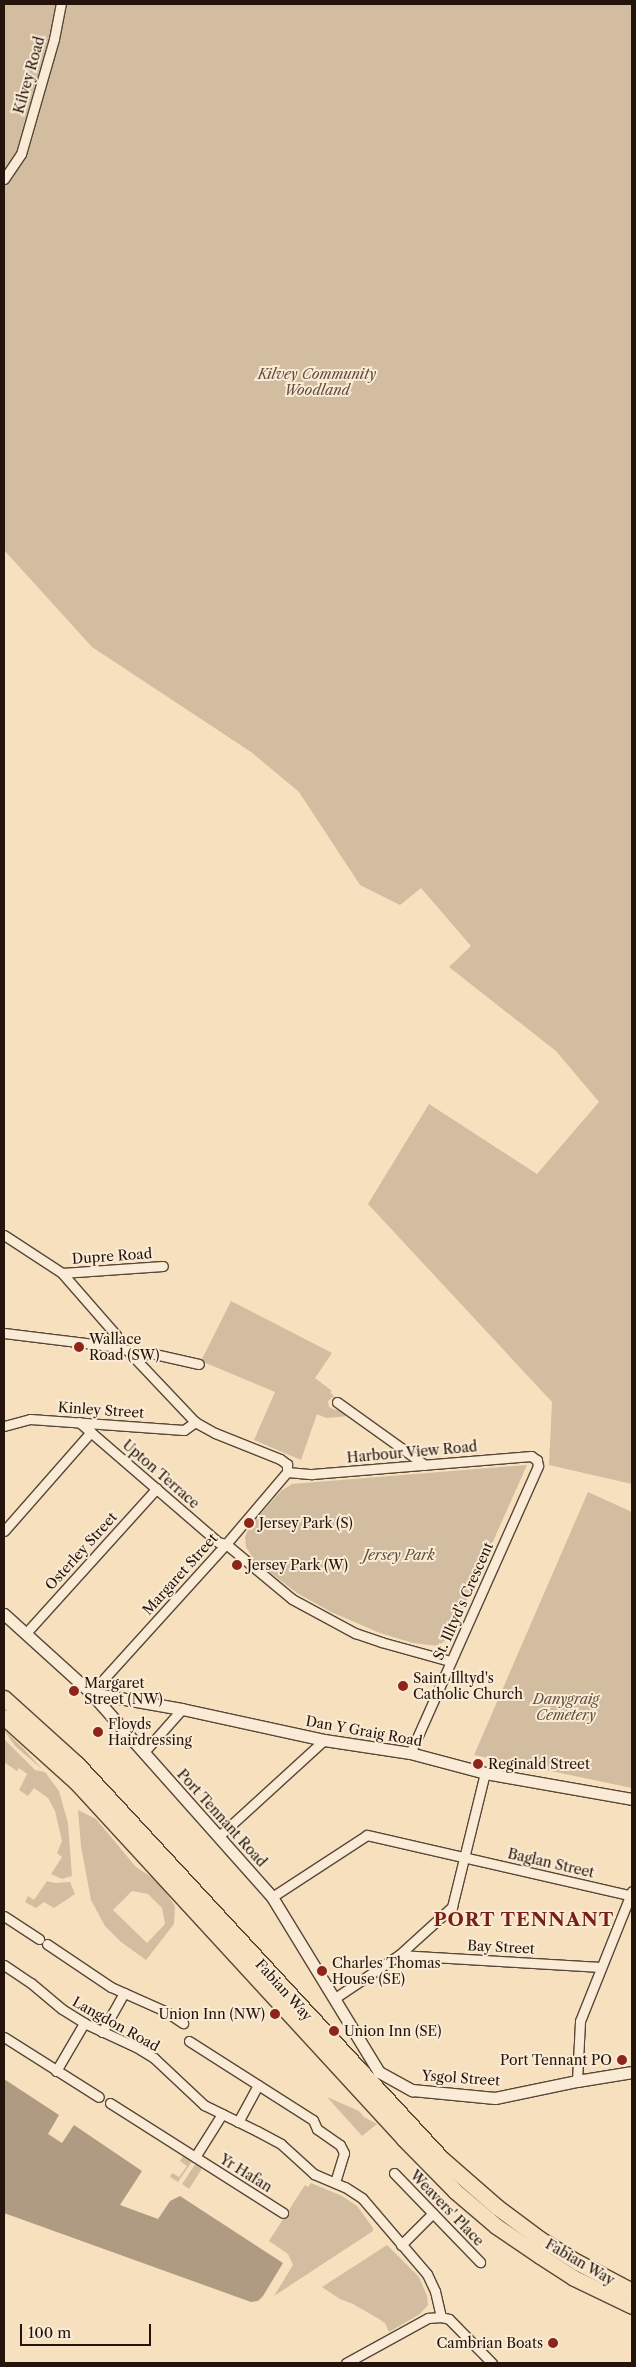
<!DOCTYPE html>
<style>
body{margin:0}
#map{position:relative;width:636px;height:2367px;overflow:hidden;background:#f6e0be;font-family:"Libre Caslon Text",serif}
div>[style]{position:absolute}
.green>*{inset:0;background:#d2bda0}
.water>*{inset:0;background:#af9b81}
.roads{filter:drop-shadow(1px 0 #584738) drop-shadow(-1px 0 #584738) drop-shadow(0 1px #584738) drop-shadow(0 -1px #584738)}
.street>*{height:9px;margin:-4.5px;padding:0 4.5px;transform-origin:4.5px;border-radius:4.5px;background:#f9ebd5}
.secondary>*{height:11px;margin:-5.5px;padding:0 5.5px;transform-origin:5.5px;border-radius:5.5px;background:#f9ebd5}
.highway>*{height:15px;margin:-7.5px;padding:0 7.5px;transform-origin:7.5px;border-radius:7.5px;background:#f6e0be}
.dots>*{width:14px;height:14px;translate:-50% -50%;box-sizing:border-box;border:2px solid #f9ebd5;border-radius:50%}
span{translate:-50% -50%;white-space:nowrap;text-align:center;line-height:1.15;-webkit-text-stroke:4px #f9ebd5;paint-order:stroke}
.street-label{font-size:14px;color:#24140b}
.park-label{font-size:14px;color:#614f3f;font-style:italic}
.poi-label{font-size:14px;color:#24140b}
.left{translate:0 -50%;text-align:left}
.right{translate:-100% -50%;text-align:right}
.district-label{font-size:19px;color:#7a1f14;font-weight:700;letter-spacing:1px}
.frame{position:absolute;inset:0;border:5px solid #24140b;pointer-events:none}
.scale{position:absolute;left:20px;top:2324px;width:131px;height:22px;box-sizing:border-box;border:2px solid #24140b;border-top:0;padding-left:6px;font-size:15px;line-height:18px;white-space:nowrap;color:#24140b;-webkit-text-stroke:4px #f9ebd5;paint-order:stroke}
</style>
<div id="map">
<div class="green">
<i style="clip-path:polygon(4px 4px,632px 4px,632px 1484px,549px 1465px,552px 1402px,368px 1204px,429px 1104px,537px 1174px,599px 1102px,556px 1051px,449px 967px,471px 946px,421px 888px,400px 905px,360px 885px,299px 792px,251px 752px,92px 647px,4px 550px)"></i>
<i style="clip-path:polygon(231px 1301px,332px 1353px,315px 1378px,332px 1391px,330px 1392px,334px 1396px,328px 1401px,329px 1407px,335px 1410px,341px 1410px,349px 1416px,326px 1418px,317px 1414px,301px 1460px,254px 1440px,275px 1392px,201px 1361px)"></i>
<i style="clip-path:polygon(527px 1465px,451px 1636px,438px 1646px,413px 1643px,380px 1633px,331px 1612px,297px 1593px,255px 1561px,246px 1547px,245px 1537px,250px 1526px,281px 1491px,292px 1484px)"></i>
<i style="clip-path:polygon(588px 1492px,632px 1512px,632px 1788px,474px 1755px)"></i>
<i style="clip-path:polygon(4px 1730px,24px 1749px,42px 1769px,15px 1746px)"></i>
<i style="clip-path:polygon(4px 1739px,35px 1770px,45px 1772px,59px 1791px,68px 1823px,72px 1876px,62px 1879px,51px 1874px,62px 1857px,57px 1853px,62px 1841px,55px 1811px,48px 1798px,34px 1788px,28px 1796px,19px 1790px,27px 1774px,19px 1768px,17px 1771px,4px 1762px)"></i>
<i style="clip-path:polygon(evenodd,78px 1810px,96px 1819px,136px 1867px,159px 1882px,175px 1906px,174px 1924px,146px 1960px,121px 1942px,105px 1926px,91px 1900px,81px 1846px,78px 1810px,132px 1891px,148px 1894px,162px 1908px,165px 1924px,147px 1943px,113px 1910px,132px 1891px)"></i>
<i style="clip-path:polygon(47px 1881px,55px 1883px,70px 1882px,75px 1894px,54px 1908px,44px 1902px,36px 1908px,25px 1902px,28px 1896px,34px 1900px)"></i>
<i style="clip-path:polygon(327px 2097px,359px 2111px,364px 2117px,377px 2124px,362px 2136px)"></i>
<i style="clip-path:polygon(184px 2155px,193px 2160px,178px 2182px,170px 2177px,172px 2173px,179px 2177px,187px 2166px,180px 2161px)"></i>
<i style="clip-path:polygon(196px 2163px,203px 2167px,189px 2189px,182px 2184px)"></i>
<i style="clip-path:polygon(311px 2183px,342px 2196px,357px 2206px,373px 2228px,373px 2231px,274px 2296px,293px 2265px,288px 2254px,269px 2241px,305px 2185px,308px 2187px)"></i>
<i style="clip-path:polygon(387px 2245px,419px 2277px,427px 2296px,428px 2305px,420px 2314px,389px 2332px,385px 2323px,379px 2319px,353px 2304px,340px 2299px,322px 2287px)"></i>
</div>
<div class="water">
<i style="clip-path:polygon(4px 2079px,59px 2115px,48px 2134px,62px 2143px,74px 2125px,142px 2171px,120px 2205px,158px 2219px,170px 2201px,180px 2196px,283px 2263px,263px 2296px,258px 2301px,251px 2302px,4px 2213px)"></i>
</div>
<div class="roads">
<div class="street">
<i style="left:4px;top:179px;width:30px;rotate:-56deg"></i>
<i style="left:21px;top:154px;width:120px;rotate:-74deg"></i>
<i style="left:54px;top:39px;width:36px;rotate:-79deg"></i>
<i style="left:4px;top:1235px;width:69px;rotate:33.2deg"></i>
<i style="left:62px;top:1273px;width:82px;rotate:48.9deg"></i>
<i style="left:116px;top:1335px;width:12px;rotate:81deg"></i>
<i style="left:62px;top:1273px;width:101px;rotate:-4deg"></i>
<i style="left:4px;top:1333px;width:115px;rotate:7deg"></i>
<i style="left:118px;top:1347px;width:9px;rotate:18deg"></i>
<i style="left:127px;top:1350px;width:99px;rotate:46.6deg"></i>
<i style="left:195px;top:1422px;width:23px;rotate:29deg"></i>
<i style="left:215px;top:1433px;width:70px;rotate:21.8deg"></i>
<i style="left:280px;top:1459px;width:9px;rotate:36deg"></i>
<i style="left:287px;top:1464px;width:8px;rotate:90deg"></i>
<i style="left:136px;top:1357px;width:15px;rotate:-16deg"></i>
<i style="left:150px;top:1353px;width:50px;rotate:12.7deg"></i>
<i style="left:337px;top:1402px;width:108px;rotate:35.6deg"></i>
<i style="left:79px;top:1422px;width:184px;rotate:40.8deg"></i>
<i style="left:218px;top:1542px;width:8px;rotate:14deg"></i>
<i style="left:226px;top:1544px;width:86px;rotate:39.8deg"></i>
<i style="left:292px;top:1599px;width:72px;rotate:28.4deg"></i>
<i style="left:355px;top:1633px;width:28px;rotate:19deg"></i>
<i style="left:381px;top:1642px;width:72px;rotate:15.4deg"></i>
<i style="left:4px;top:1426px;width:27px;rotate:-15deg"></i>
<i style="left:30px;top:1419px;width:154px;rotate:4.1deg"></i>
<i style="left:184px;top:1430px;width:14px;rotate:-36deg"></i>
<i style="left:287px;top:1472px;width:25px;rotate:5deg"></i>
<i style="left:312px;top:1474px;width:220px;rotate:-4.7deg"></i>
<i style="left:531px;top:1456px;width:7px;rotate:34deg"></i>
<i style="left:537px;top:1460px;width:6px;rotate:81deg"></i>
<i style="left:538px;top:1466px;width:314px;rotate:114deg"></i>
<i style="left:4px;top:1531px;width:132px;rotate:-48.7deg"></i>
<i style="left:26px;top:1633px;width:195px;rotate:-47.9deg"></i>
<i style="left:91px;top:1693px;width:201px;rotate:-47.8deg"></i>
<i style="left:226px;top:1544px;width:94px;rotate:-49.7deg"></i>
<i style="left:144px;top:1752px;width:57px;rotate:-48.5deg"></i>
<i style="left:219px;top:1836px;width:142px;rotate:-42.4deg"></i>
<i style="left:272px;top:1897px;width:113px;rotate:-33.1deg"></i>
<i style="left:367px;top:1835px;width:270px;rotate:12.9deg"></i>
<i style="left:4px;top:1916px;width:42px;rotate:33.3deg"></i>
<i style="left:47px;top:1944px;width:77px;rotate:33.9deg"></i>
<i style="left:111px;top:1987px;width:59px;rotate:24deg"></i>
<i style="left:165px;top:2011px;width:22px;rotate:34deg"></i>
<i style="left:399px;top:1955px;width:202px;rotate:3.4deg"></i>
<i style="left:4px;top:1965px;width:32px;rotate:34deg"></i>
<i style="left:31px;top:1983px;width:40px;rotate:40deg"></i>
<i style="left:62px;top:2009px;width:26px;rotate:32deg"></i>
<i style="left:84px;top:2023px;width:57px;rotate:24.8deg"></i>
<i style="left:136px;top:2047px;width:21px;rotate:31deg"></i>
<i style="left:154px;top:2058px;width:69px;rotate:43.2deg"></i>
<i style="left:204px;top:2105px;width:59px;rotate:26.1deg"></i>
<i style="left:257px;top:2131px;width:27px;rotate:28deg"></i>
<i style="left:281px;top:2144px;width:45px;rotate:42.3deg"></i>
<i style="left:314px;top:2174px;width:34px;rotate:23deg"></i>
<i style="left:345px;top:2187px;width:20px;rotate:33deg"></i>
<i style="left:362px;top:2198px;width:100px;rotate:49.5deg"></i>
<i style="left:427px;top:2274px;width:19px;rotate:65deg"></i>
<i style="left:435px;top:2291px;width:27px;rotate:77deg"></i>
<i style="left:335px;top:1998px;width:77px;rotate:-33.9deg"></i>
<i style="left:399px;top:1955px;width:72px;rotate:-42.2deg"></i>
<i style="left:452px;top:1907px;width:138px;rotate:-76.2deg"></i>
<i style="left:102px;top:2032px;width:45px;rotate:-60.6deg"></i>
<i style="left:4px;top:2037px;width:112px;rotate:32.3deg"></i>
<i style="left:189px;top:2041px;width:147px;rotate:32.5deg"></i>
<i style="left:313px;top:2120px;width:10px;rotate:66deg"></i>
<i style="left:317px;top:2129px;width:28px;rotate:35deg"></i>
<i style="left:340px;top:2145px;width:9px;rotate:63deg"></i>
<i style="left:344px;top:2153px;width:30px;rotate:107deg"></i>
<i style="left:56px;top:2071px;width:56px;rotate:-59.7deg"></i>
<i style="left:577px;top:2081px;width:60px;rotate:-87.1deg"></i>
<i style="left:580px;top:2021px;width:140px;rotate:-68.2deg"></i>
<i style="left:110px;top:2103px;width:205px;rotate:32.4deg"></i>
<i style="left:238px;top:2122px;width:42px;rotate:-61.6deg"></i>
<i style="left:195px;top:2157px;width:51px;rotate:-57.9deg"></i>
<i style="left:394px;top:2173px;width:124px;rotate:46deg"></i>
<i style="left:401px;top:2245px;width:45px;rotate:-45deg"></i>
<i style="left:346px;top:2363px;width:94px;rotate:-28.8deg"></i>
<i style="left:428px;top:2318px;width:13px;rotate:-4deg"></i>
<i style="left:441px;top:2317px;width:8px;rotate:14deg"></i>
<i style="left:449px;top:2319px;width:62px;rotate:45.7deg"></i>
</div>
<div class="secondary">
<i style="left:4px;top:1614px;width:118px;rotate:42.2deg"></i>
<i style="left:91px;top:1693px;width:273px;rotate:48.4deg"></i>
<i style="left:272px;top:1897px;width:205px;rotate:58.6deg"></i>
<i style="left:379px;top:2072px;width:38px;rotate:29deg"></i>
<i style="left:412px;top:2090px;width:83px;rotate:5.5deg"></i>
<i style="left:495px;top:2098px;width:84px;rotate:-11.7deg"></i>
<i style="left:577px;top:2081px;width:56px;rotate:-9.3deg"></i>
<i style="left:91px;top:1693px;width:92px;rotate:10deg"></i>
<i style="left:182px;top:1709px;width:145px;rotate:12.3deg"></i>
<i style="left:324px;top:1740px;width:87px;rotate:8.6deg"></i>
<i style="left:410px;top:1753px;width:78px;rotate:14.9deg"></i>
<i style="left:485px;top:1773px;width:149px;rotate:10deg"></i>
</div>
<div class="highway">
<i style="left:4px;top:1698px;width:98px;rotate:42.1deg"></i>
<i style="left:77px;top:1764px;width:538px;rotate:47.26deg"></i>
<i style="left:442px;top:2159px;width:73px;rotate:41.1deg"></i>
<i style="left:497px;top:2207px;width:54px;rotate:36.7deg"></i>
<i style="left:540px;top:2239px;width:44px;rotate:31.9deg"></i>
<i style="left:577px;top:2262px;width:62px;rotate:27.8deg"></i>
<i style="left:4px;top:1717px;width:98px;rotate:42.1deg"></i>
<i style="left:77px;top:1783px;width:482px;rotate:47.4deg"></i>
<i style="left:403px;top:2138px;width:74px;rotate:45.5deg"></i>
<i style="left:455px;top:2191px;width:54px;rotate:40.5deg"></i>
<i style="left:496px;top:2226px;width:53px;rotate:34.3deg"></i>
<i style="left:540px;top:2256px;width:40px;rotate:32.9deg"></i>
<i style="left:574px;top:2278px;width:64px;rotate:25.8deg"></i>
</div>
</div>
<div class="dots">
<i style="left:79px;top:1347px;background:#8f2418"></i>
<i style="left:249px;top:1523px;background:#8f2418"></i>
<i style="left:237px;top:1565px;background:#8f2418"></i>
<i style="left:403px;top:1686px;background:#8f2418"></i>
<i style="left:74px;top:1691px;background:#8f2418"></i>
<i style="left:98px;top:1732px;background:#8f2418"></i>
<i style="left:478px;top:1764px;background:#8f2418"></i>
<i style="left:322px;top:1971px;background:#8f2418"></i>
<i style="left:275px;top:2014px;background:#8f2418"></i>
<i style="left:334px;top:2031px;background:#8f2418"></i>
<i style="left:622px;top:2060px;background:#8f2418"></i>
<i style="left:553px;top:2343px;background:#8f2418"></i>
</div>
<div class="street-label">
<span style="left:29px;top:75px;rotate:-74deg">Kilvey Road</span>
<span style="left:112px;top:1256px;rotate:-4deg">Dupre Road</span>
<span style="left:101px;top:1410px;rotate:4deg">Kinley Street</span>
<span style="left:412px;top:1452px;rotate:-5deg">Harbour View Road</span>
<span style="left:161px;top:1474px;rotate:41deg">Upton Terrace</span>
<span style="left:81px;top:1551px;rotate:-48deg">Osterley Street</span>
<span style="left:180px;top:1574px;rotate:-48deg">Margaret Street</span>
<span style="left:463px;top:1601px;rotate:-66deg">St. Illtyd's Crescent</span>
<span style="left:364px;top:1731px;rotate:10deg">Dan Y Graig Road</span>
<span style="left:222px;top:1818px;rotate:48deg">Port Tennant Road</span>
<span style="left:551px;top:1863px;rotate:13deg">Baglan Street</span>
<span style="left:501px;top:1947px;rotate:3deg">Bay Street</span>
<span style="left:284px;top:1990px;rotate:48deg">Fabian Way</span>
<span style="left:116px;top:2024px;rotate:29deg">Langdon Road</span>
<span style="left:461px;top:2078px;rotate:4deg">Ysgol Street</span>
<span style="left:246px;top:2173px;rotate:32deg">Yr Hafan</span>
<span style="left:447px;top:2208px;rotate:46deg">Weavers' Place</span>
<span style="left:580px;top:2262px;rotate:30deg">Fabian Way</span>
</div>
<div class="park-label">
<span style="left:317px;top:382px">Kilvey Community<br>Woodland</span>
<span style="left:399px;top:1555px">Jersey Park</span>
<span style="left:566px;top:1707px">Danygraig<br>Cemetery</span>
</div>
<div class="poi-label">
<span class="left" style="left:89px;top:1347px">Wallace<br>Road (SW)</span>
<span class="left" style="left:259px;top:1523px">Jersey Park (S)</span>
<span class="left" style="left:247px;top:1565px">Jersey Park (W)</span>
<span class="left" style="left:413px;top:1686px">Saint Illtyd's<br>Catholic Church</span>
<span class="left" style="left:84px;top:1691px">Margaret<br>Street (NW)</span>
<span class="left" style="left:108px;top:1732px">Floyds<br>Hairdressing</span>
<span class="left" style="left:488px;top:1764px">Reginald Street</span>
<span class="left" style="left:332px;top:1971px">Charles Thomas<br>House (SE)</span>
<span class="right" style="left:265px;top:2014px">Union Inn (NW)</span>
<span class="left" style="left:344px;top:2031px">Union Inn (SE)</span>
<span class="right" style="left:612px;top:2060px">Port Tennant PO</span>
<span class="right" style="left:543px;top:2343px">Cambrian Boats</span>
</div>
<div class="district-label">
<span style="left:524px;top:1920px">PORT TENNANT</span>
</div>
<div class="frame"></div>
<div class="scale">100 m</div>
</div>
